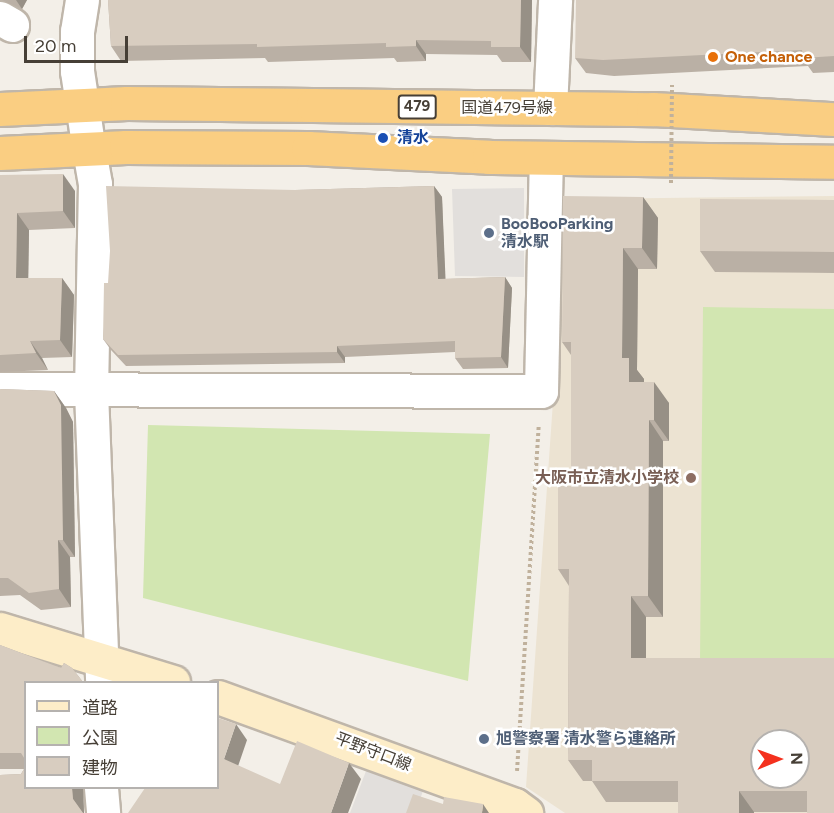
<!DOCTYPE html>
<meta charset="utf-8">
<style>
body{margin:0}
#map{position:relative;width:834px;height:813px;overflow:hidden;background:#f3efe8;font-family:Figtree,"Noto Sans JP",sans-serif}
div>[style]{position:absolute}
.education>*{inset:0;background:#ece3d2}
.green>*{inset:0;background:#d2e6b1}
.parking>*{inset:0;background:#e2dfdc}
.path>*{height:4px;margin-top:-2px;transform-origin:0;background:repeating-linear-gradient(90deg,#c0b19c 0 3px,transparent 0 6px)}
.roads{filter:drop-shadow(2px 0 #bfb6aa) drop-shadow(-2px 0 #bfb6aa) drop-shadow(0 2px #bfb6aa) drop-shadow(0 -2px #bfb6aa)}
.minor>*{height:33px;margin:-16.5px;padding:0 16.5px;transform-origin:16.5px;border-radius:16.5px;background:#fff}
.tertiary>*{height:33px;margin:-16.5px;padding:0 16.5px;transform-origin:16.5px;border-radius:16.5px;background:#fff}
.secondary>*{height:33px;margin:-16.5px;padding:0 16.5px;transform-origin:16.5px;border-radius:16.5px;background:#fdedc8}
.trunk>*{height:33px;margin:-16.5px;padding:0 16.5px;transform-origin:16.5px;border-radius:16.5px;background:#face82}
.path-bridge>*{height:4px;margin-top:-2px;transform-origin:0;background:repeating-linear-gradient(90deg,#c0b19c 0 3px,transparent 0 6px)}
.wall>*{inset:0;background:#bab0a5}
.shaded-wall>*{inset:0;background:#979086}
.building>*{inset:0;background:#d8cdc0}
.dots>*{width:16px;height:16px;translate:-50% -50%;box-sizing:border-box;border:3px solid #fff;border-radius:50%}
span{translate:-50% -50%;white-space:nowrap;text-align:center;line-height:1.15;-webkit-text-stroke:5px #fff;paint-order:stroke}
.shield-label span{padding:2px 4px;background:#fff;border:2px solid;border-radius:4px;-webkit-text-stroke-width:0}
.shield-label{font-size:15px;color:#463f36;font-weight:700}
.food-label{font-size:16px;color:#c56008;font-weight:700}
.left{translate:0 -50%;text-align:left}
.street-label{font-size:16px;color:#463f36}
.transit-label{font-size:16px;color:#164399;font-weight:700}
.service-label{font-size:16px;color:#4e5e75;font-weight:700}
.education-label{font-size:16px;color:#785e54;font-weight:700}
.right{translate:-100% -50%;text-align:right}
.legend{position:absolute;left:24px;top:681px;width:195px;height:108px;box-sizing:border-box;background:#fff;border:2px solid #b5b2af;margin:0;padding:8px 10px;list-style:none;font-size:18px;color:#463f36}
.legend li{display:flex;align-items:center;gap:12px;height:30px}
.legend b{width:30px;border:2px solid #b5b2af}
.north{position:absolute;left:750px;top:729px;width:60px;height:60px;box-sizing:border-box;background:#fff;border:2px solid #b5b2af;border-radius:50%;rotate:89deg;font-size:16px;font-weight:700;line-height:24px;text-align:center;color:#463f36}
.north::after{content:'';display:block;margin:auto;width:21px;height:27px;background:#f4311e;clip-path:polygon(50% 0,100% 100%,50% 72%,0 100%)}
.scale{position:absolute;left:24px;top:36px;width:104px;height:27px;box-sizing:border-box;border:3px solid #463f36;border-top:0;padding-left:8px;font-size:18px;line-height:21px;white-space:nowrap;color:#463f36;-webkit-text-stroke:4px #fff;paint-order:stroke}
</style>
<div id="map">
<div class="education">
<i style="clip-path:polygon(evenodd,834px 196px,834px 813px,565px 813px,526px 787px,566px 216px,582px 199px,834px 196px,762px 741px,798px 741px,798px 777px,762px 777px,762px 741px)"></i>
</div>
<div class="green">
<i style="clip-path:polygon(703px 307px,834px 309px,834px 664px,700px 663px)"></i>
<i style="clip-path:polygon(148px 425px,490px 434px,468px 681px,143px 598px)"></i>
</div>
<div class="parking">
<i style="clip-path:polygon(524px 188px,524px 277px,455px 276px,452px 189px)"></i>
<i style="clip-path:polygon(366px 771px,423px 791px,415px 813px,350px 813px)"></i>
</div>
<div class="path">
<i style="left:517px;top:771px;width:347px;rotate:-86.4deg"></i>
</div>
<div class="roads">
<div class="minor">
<i style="left:0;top:18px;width:14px;rotate:30deg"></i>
<i style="left:550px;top:108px;width:108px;rotate:-87.3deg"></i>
<i style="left:89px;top:150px;width:35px;rotate:80deg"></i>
<i style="left:95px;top:184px;width:207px;rotate:91.1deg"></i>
<i style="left:91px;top:391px;width:291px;rotate:87.8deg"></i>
<i style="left:0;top:389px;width:541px;rotate:0.21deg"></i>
<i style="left:541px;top:391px;width:233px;rotate:-88.8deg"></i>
<i style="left:101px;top:788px;width:25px;rotate:85deg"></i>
</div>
<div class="tertiary">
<i style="left:82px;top:0;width:31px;rotate:99deg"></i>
<i style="left:77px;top:31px;width:40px;rotate:90deg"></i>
<i style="left:77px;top:71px;width:80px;rotate:81.4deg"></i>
</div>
<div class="secondary">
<i style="left:0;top:629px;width:181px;rotate:17deg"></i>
<i style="left:218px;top:697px;width:316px;rotate:20deg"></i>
<i style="left:515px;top:805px;width:14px;rotate:36deg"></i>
</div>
<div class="trunk">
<i style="left:0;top:109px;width:127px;rotate:-2.7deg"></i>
<i style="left:127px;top:103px;width:186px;rotate:0.6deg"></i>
<i style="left:313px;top:105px;width:340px;rotate:0.7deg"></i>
<i style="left:653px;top:109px;width:181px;rotate:3.2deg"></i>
<i style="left:0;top:153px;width:126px;rotate:-2.7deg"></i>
<i style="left:126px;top:147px;width:182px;rotate:0.3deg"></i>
<i style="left:308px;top:148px;width:181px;rotate:2.8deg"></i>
<i style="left:489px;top:157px;width:345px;rotate:0.8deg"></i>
</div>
</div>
<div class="path-bridge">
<i style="left:671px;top:183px;width:98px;rotate:-89.4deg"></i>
</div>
<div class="wall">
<i style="clip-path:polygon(2px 0,27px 0,22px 9px)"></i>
<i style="clip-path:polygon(108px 0,532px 0,531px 62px,502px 62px,497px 55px,426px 54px,426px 61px,397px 62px,394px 58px,268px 62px,265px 58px,121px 61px,111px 46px)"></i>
<i style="clip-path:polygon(834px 0,834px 72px,813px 73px,808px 66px,614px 76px,586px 73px,575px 58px)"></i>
<i style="clip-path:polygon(0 175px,75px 191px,75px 228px,29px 230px,28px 278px,62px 278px,74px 295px,72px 357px,42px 358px,48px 370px,0 372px)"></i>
<i style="clip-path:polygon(434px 186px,442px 197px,445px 279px,505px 277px,512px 288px,508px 368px,463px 369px,455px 358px,455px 352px,345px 357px,345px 363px,126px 366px,111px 350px,103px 339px,108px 283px,295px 190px)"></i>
<i style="clip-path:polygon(643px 197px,658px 218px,657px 269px,638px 269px,637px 370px,644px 379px,644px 382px,669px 403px,669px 441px,663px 441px,663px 617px,646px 617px,646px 658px,834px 658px,807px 812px,754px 812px,678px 802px,606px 802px,592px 781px,583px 781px,568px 760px,569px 586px,558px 569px,571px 486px,571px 355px,562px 342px)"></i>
<i style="clip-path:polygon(834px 200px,834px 273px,715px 272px,700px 251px)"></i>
<i style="clip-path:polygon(0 389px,54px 391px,66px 408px,73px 422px,75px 557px,70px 557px,71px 607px,41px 610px,20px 595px,0 596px)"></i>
<i style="clip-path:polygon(0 645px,61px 668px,64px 663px,72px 668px,83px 682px,26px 682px,26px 788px,83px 788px,84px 813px,0 813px,0 775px,21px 774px,24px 769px,0 769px)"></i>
</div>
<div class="shaded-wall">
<i style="clip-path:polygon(16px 0,27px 0,22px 9px)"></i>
<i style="clip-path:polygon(521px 0,532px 0,531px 62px,520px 47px)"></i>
<i style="clip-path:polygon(416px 40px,426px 54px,426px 61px,416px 46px)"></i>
<i style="clip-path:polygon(63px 174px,75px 191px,75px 228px,63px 211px)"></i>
<i style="clip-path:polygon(434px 186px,442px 197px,446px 290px,438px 279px)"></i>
<i style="clip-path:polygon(643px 197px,658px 218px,657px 269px,642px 248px)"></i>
<i style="clip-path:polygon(17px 213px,29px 230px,28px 296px,16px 278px)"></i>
<i style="clip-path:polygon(623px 248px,638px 269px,637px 370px,644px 379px,644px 403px,629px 382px,622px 358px)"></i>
<i style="clip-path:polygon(505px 277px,512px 288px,508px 368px,501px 357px)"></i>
<i style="clip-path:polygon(62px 278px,74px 295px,72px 357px,60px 340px)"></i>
<i style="clip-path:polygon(30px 341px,42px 358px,48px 370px,36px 353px)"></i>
<i style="clip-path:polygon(337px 346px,345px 357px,345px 363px,337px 352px)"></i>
<i style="clip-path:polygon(654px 382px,669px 403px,669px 441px,654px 420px)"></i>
<i style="clip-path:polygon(54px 391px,66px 408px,73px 422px,75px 557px,63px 540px)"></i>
<i style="clip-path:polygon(649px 420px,663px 441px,663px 617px,648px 596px)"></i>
<i style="clip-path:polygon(58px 540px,70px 557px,71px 607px,59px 589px)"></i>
<i style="clip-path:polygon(631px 596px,646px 617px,646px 679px,631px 658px)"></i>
<i style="clip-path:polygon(236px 724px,247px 740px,235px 775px,224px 759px)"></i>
<i style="clip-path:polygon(349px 763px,361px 779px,348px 813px,331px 813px)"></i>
<i style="clip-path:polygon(72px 788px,83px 788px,84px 813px,83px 813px,73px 799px)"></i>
<i style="clip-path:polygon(739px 791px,754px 812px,754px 813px,739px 813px)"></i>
<i style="clip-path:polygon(483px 804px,489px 813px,482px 813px)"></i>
</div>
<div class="building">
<i style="clip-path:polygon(108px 0,521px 0,520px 47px,491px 47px,491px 41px,416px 40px,416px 46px,386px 47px,386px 43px,257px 47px,257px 44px,111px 46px)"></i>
<i style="clip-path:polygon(576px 0,834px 0,834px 56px,803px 58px,802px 50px,603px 60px,575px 58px)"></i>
<i style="clip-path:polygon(63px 174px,63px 211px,17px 213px,16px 278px,62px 278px,60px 340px,30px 341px,36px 353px,0 355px,0 175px)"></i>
<i style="clip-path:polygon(106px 186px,295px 190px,434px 186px,438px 279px,505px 277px,501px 357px,455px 358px,455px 341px,337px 346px,337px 352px,118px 355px,103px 339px,104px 283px,108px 283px,110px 251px)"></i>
<i style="clip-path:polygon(evenodd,563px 196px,643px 197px,642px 248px,623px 248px,622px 358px,629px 358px,629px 382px,654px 382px,654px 420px,649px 420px,648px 596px,631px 596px,631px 658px,834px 658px,834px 813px,807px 813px,807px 791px,739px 791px,739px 813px,678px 813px,678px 781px,592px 781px,592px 760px,568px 760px,569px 569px,558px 569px,558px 486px,571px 486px,571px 342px,562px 342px,563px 196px,762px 741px,798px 741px,798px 777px,762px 777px,762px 741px)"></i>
<i style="clip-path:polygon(700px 199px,834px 200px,834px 252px,700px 251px)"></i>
<i style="clip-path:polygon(0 389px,54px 391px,61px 405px,63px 540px,58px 540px,59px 589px,29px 593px,8px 578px,0 578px)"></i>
<i style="clip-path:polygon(0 645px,61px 668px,64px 663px,72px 668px,83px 682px,26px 682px,26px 761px,21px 753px,0 753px)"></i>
<i style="clip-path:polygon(218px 718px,236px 724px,224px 759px,280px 784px,297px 741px,349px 763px,331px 813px,128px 813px,145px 788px,218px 788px)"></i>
<i style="clip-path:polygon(26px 766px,26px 788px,72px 788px,73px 799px,83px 813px,0 813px,0 775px,21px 774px)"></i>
<i style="clip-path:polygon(413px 794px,443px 804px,444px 797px,483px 804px,482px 813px,406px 813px)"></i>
</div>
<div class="dots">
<i style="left:713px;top:57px;background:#e8710a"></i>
<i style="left:383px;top:138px;background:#1a4fb4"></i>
<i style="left:489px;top:233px;background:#5c6f8a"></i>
<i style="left:691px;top:478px;background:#8d6e63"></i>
<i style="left:484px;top:739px;background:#5c6f8a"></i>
</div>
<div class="shield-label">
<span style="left:417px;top:107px">479</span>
</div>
<div class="food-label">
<span class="left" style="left:725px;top:57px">One chance</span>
</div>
<div class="street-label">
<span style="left:507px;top:108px">国道479号線</span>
<span style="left:373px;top:752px;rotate:21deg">平野守口線</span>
</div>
<div class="transit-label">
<span class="left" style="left:397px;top:138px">清水</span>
</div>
<div class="service-label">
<span class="left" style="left:501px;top:233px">BooBooParking<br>清水駅</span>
<span class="left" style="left:496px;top:739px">旭警察署 清水警ら連絡所</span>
</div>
<div class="education-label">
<span class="right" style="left:679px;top:478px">大阪市立清水小学校</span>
</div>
<ul class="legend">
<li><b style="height:8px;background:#fdedc8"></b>道路</li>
<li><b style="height:16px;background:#d2e6b1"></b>公園</li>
<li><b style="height:16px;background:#d8cdc0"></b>建物</li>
</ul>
<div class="north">N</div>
<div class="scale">20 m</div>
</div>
